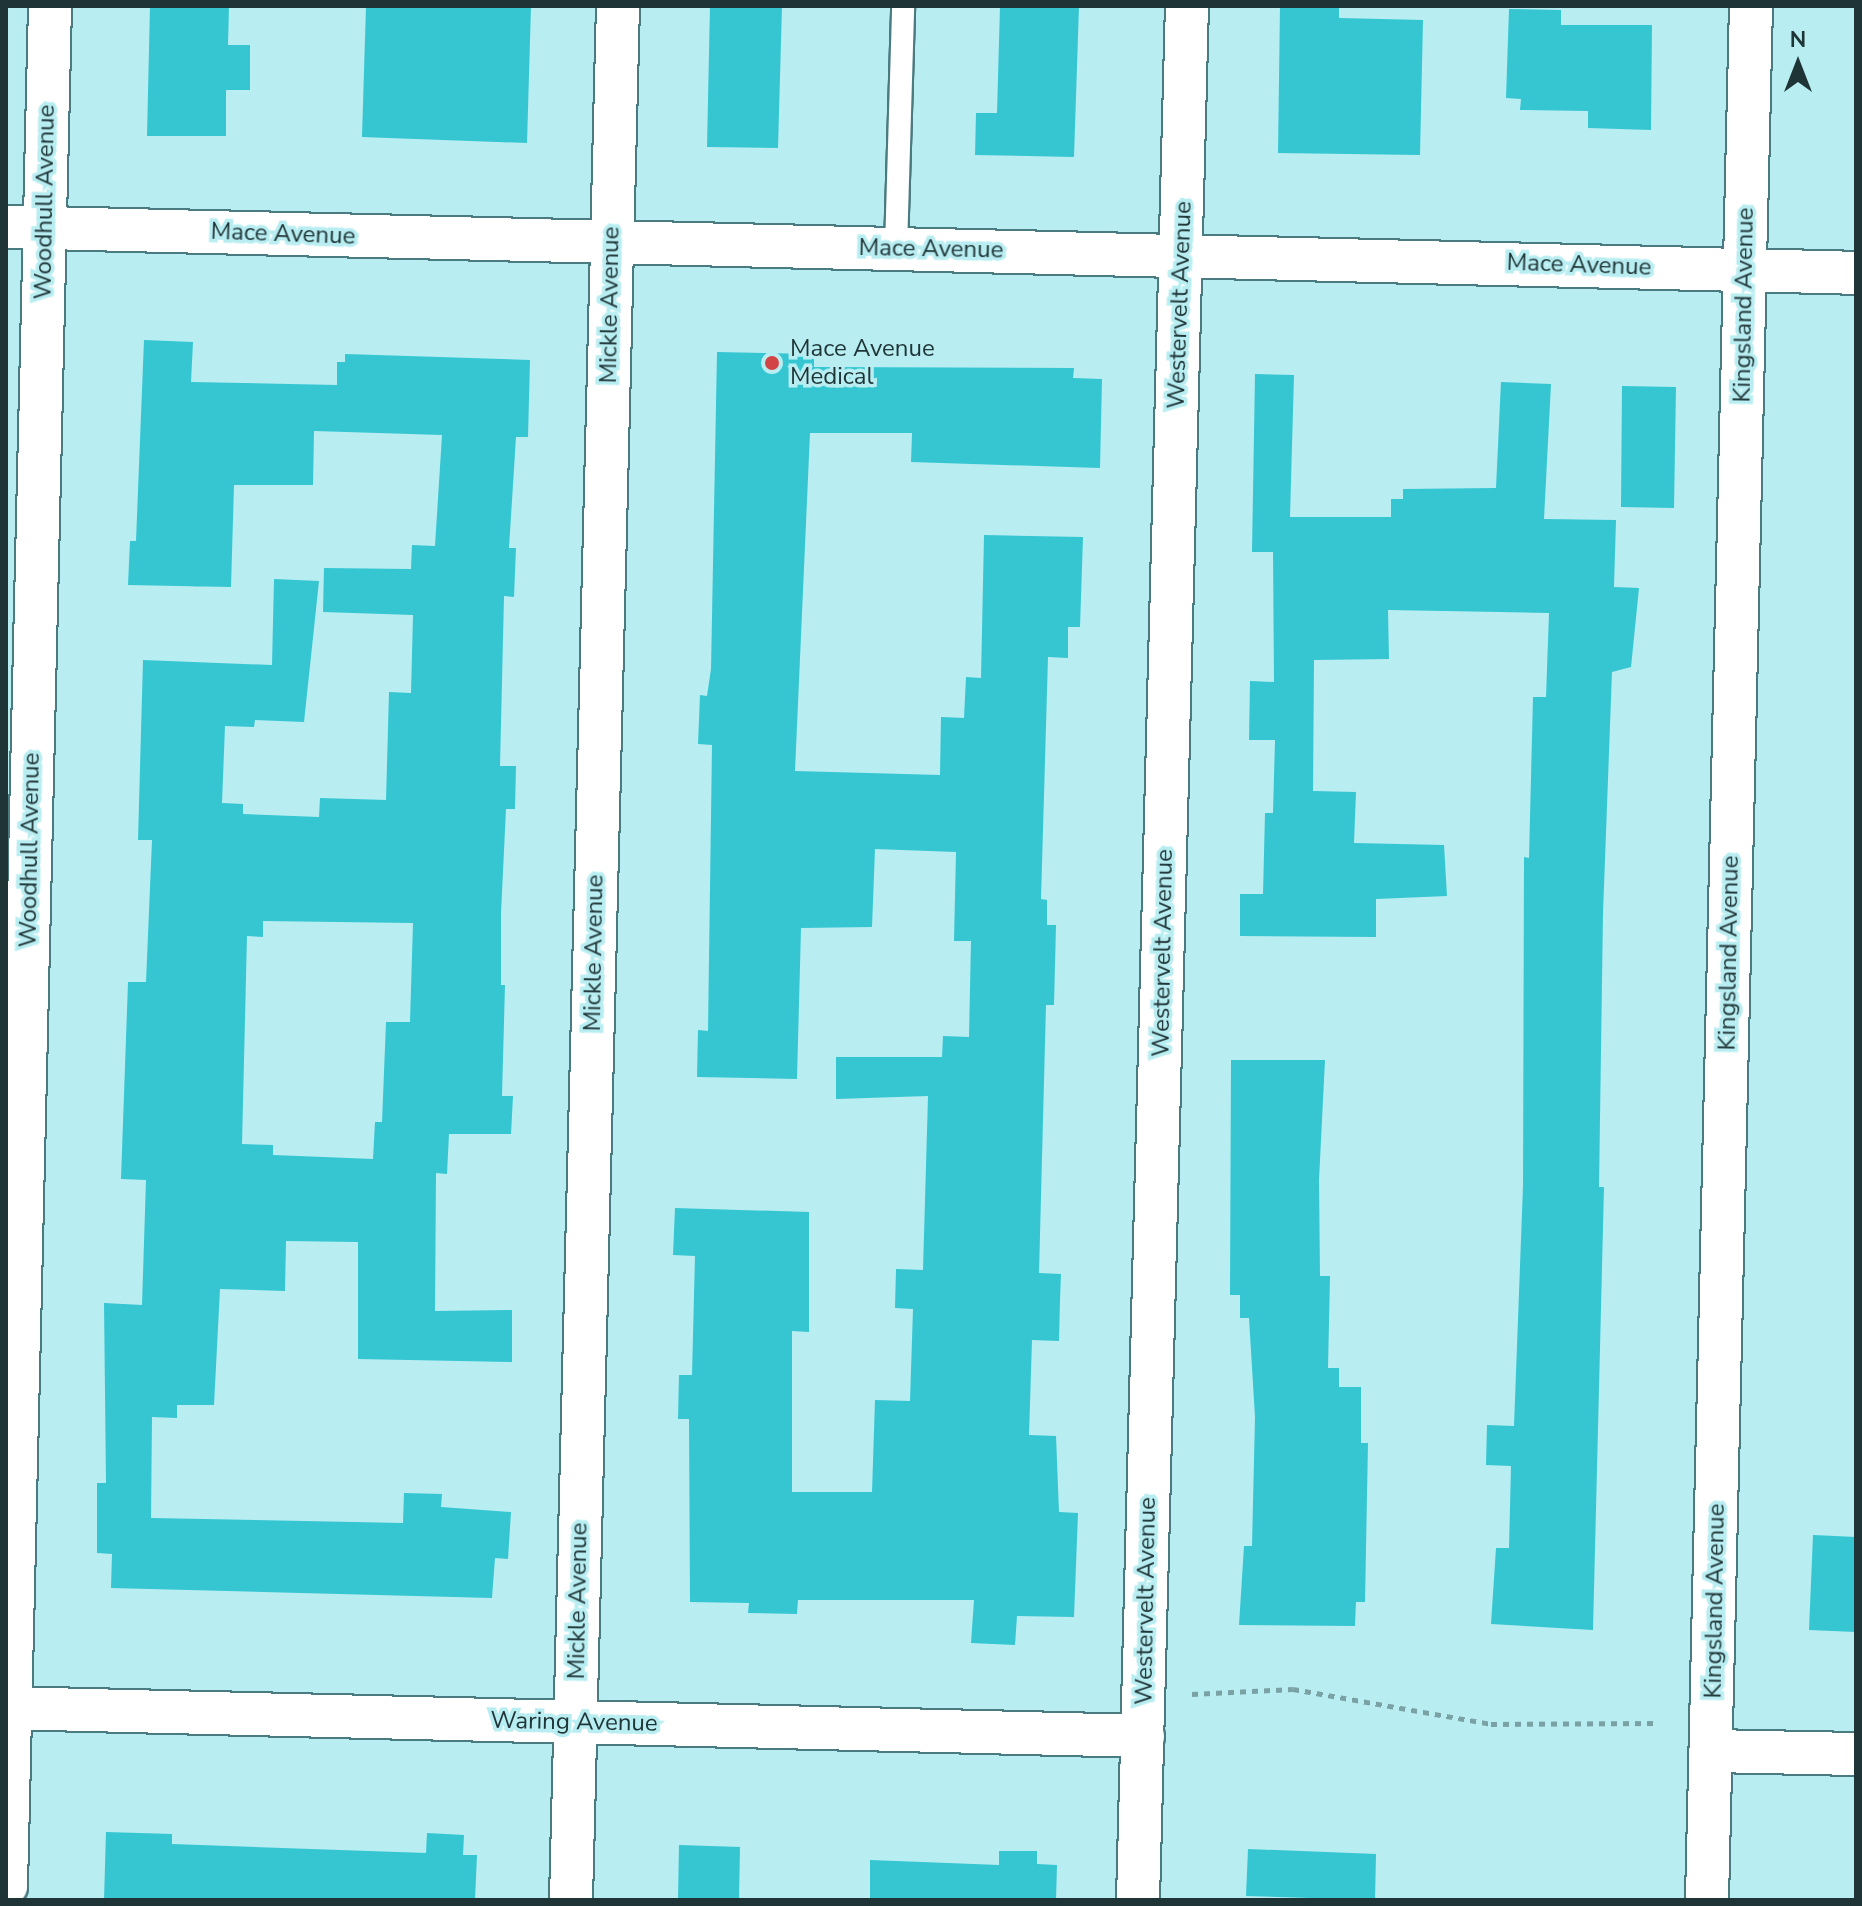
<!DOCTYPE html>
<style>
body{margin:0}
#map{position:relative;width:1862px;height:1906px;overflow:hidden;background:#b8edf1;font-family:"Nunito Sans",sans-serif}
div>[style]{position:absolute}
.building>*{inset:0;background:#35c6d2}
.path>*{height:5px;margin-top:-2.5px;transform-origin:0;background:repeating-linear-gradient(90deg,#7aa2a5 0 6px,transparent 0 12px)}
.roads{filter:drop-shadow(2px 0 #4a7b80) drop-shadow(-2px 0 #4a7b80) drop-shadow(0 2px #4a7b80) drop-shadow(0 -2px #4a7b80)}
.service>*{height:22px;margin:-11px;padding:0 11px;transform-origin:11px;border-radius:11px;background:#fff}
.minor>*{height:42px;margin:-21px;padding:0 21px;transform-origin:21px;border-radius:21px;background:#fff}
.dots>*{width:22px;height:22px;translate:-50% -50%;box-sizing:border-box;border:4px solid #b8edf1;border-radius:50%}
span{translate:-50% -50%;white-space:nowrap;text-align:center;line-height:1.15;-webkit-text-stroke:7px #b8edf1;paint-order:stroke}
.street-label{font-size:24px;color:#1f3436}
.poi-label{font-size:24px;color:#1f3436}
.left{translate:0 -50%;text-align:left}
.frame{position:absolute;inset:0;border:8px solid #1f3436;pointer-events:none}
.north{position:absolute;left:1758px;top:24px;width:80px;height:80px;-webkit-text-stroke:6px #b8edf1;paint-order:stroke;rotate:0deg;font-size:22px;font-weight:700;line-height:32px;text-align:center;color:#1f3436}
.north::after{content:'';display:block;margin:auto;width:28px;height:36px;background:#1f3436;clip-path:polygon(50% 0,100% 100%,50% 72%,0 100%)}
</style>
<div id="map">
<div class="building">
<i style="clip-path:polygon(150px 6px,229px 6px,228px 45px,250px 45px,250px 90px,226px 90px,226px 136px,147px 136px)"></i>
<i style="clip-path:polygon(366px 6px,531px 6px,527px 143px,362px 137px)"></i>
<i style="clip-path:polygon(710px 6px,782px 6px,778px 148px,707px 147px)"></i>
<i style="clip-path:polygon(1000px 6px,1079px 6px,1074px 157px,975px 155px,976px 113px,997px 113px)"></i>
<i style="clip-path:polygon(1280px 6px,1339px 6px,1339px 18px,1423px 20px,1420px 155px,1278px 153px)"></i>
<i style="clip-path:polygon(1509px 9px,1561px 10px,1561px 25px,1652px 25px,1651px 130px,1588px 128px,1588px 111px,1520px 110px,1521px 99px,1506px 98px)"></i>
<i style="clip-path:polygon(evenodd,144px 340px,193px 342px,191px 382px,337px 385px,337px 362px,345px 362px,345px 354px,530px 360px,528px 437px,516px 437px,509px 548px,516px 548px,514px 597px,504px 596px,500px 766px,516px 766px,515px 809px,506px 809px,501px 913px,501px 985px,505px 985px,502px 1096px,513px 1096px,511px 1134px,449px 1134px,447px 1174px,436px 1173px,435px 1311px,512px 1310px,512px 1362px,358px 1359px,358px 1242px,286px 1241px,285px 1291px,220px 1289px,214px 1405px,177px 1405px,177px 1418px,152px 1417px,151px 1518px,403px 1523px,404px 1493px,442px 1494px,441px 1507px,511px 1512px,508px 1559px,495px 1558px,492px 1598px,111px 1588px,112px 1554px,97px 1553px,97px 1483px,106px 1483px,104px 1303px,142px 1305px,146px 1180px,121px 1179px,128px 982px,146px 982px,152px 840px,138px 840px,143px 660px,272px 665px,274px 579px,319px 581px,304px 722px,255px 720px,254px 727px,225px 726px,222px 803px,243px 804px,243px 814px,319px 817px,320px 798px,386px 800px,389px 692px,411px 693px,413px 615px,323px 612px,324px 568px,411px 569px,412px 545px,435px 546px,442px 435px,314px 431px,313px 485px,234px 485px,231px 587px,128px 585px,130px 541px,136px 541px,144px 340px,263px 921px,413px 923px,410px 1022px,386px 1022px,382px 1122px,375px 1122px,373px 1159px,273px 1155px,273px 1145px,242px 1144px,247px 936px,263px 937px,263px 921px)"></i>
<i style="clip-path:polygon(717px 352px,814px 354px,814px 367px,1074px 368px,1073px 378px,1102px 379px,1100px 468px,911px 462px,912px 433px,810px 433px,795px 771px,940px 775px,941px 717px,964px 718px,966px 677px,981px 678px,984px 535px,1083px 537px,1080px 627px,1068px 627px,1068px 658px,1048px 657px,1041px 899px,1047px 900px,1047px 925px,1056px 925px,1054px 1005px,1046px 1005px,1039px 1273px,1061px 1274px,1060px 1300px,1059px 1341px,1032px 1340px,1029px 1435px,1056px 1436px,1059px 1512px,1078px 1513px,1074px 1617px,1017px 1616px,1015px 1645px,971px 1643px,974px 1600px,798px 1600px,797px 1614px,748px 1613px,749px 1603px,690px 1602px,689px 1419px,678px 1419px,679px 1375px,692px 1375px,695px 1256px,673px 1255px,675px 1208px,809px 1212px,809px 1332px,792px 1331px,792px 1492px,872px 1492px,875px 1400px,910px 1401px,913px 1309px,895px 1308px,896px 1269px,923px 1270px,928px 1096px,836px 1099px,836px 1057px,942px 1057px,943px 1036px,969px 1037px,971px 941px,954px 941px,956px 852px,875px 849px,872px 927px,801px 928px,797px 1079px,697px 1077px,698px 1030px,708px 1031px,712px 745px,698px 744px,700px 695px,707px 696px,711px 669px)"></i>
<i style="clip-path:polygon(1255px 374px,1294px 375px,1290px 517px,1391px 517px,1391px 499px,1403px 499px,1403px 489px,1496px 488px,1501px 382px,1551px 384px,1544px 519px,1616px 520px,1614px 587px,1639px 588px,1631px 667px,1612px 672px,1603px 913px,1599px 1187px,1604px 1187px,1593px 1630px,1491px 1624px,1496px 1548px,1509px 1548px,1511px 1466px,1486px 1465px,1487px 1425px,1514px 1426px,1523px 1186px,1524px 857px,1529px 858px,1533px 697px,1546px 697px,1549px 613px,1388px 610px,1389px 659px,1314px 660px,1313px 791px,1356px 792px,1354px 843px,1444px 845px,1447px 896px,1376px 899px,1376px 937px,1240px 936px,1240px 894px,1263px 894px,1265px 813px,1273px 813px,1275px 740px,1249px 740px,1250px 681px,1274px 682px,1273px 552px,1252px 552px)"></i>
<i style="clip-path:polygon(1622px 386px,1676px 387px,1674px 508px,1621px 507px)"></i>
<i style="clip-path:polygon(1231px 1060px,1325px 1060px,1319px 1180px,1320px 1276px,1330px 1276px,1328px 1368px,1339px 1368px,1339px 1387px,1361px 1387px,1361px 1443px,1368px 1443px,1365px 1602px,1356px 1602px,1355px 1626px,1239px 1625px,1244px 1546px,1252px 1546px,1255px 1417px,1249px 1318px,1240px 1318px,1240px 1295px,1230px 1295px)"></i>
<i style="clip-path:polygon(1813px 1535px,1856px 1537px,1856px 1632px,1809px 1630px)"></i>
<i style="clip-path:polygon(106px 1832px,172px 1834px,172px 1844px,426px 1853px,427px 1833px,464px 1835px,463px 1855px,477px 1855px,475px 1900px,104px 1900px)"></i>
<i style="clip-path:polygon(679px 1845px,740px 1847px,739px 1900px,678px 1900px)"></i>
<i style="clip-path:polygon(1248px 1849px,1376px 1854px,1375px 1900px,1246px 1896px)"></i>
<i style="clip-path:polygon(999px 1851px,1037px 1851px,1037px 1864px,1057px 1865px,1056px 1900px,870px 1900px,870px 1860px,999px 1865px)"></i>
</div>
<div class="path">
<i style="left:1192px;top:1694px;width:101px;rotate:-2.8deg"></i>
<i style="left:1293px;top:1689px;width:201px;rotate:10deg"></i>
<i style="left:1491px;top:1724px;width:168px;rotate:-0.3deg"></i>
</div>
<div class="roads">
<div class="service">
<i style="left:896px;top:248px;width:242px;rotate:-88.3deg"></i>
</div>
<div class="minor">
<i style="left:6px;top:227px;width:1851px;rotate:1.42deg"></i>
<i style="left:6px;top:1708px;width:1137px;rotate:1.41deg"></i>
<i style="left:1712px;top:1751px;width:144px;rotate:1.2deg"></i>
<i style="left:6px;top:1886px;width:1881px;rotate:-88.66deg"></i>
<i style="left:571px;top:1900px;width:1895px;rotate:-88.58deg"></i>
<i style="left:1138px;top:1900px;width:1895px;rotate:-88.52deg"></i>
<i style="left:1707px;top:1900px;width:1895px;rotate:-88.67deg"></i>
</div>
</div>
<div class="dots">
<i style="left:772px;top:363px;background:#d34447"></i>
</div>
<div class="street-label">
<span style="left:45px;top:202px;rotate:-89deg">Woodhull Avenue</span>
<span style="left:283px;top:234px;rotate:2deg">Mace Avenue</span>
<span style="left:931px;top:249px;rotate:1deg">Mace Avenue</span>
<span style="left:1579px;top:265px;rotate:2deg">Mace Avenue</span>
<span style="left:610px;top:305px;rotate:-89deg">Mickle Avenue</span>
<span style="left:1180px;top:305px;rotate:-88deg">Westervelt Avenue</span>
<span style="left:1744px;top:305px;rotate:-89deg">Kingsland Avenue</span>
<span style="left:30px;top:850px;rotate:-89deg">Woodhull Avenue</span>
<span style="left:594px;top:953px;rotate:-89deg">Mickle Avenue</span>
<span style="left:1163px;top:953px;rotate:-89deg">Westervelt Avenue</span>
<span style="left:1729px;top:953px;rotate:-89deg">Kingsland Avenue</span>
<span style="left:578px;top:1601px;rotate:-89deg">Mickle Avenue</span>
<span style="left:1146px;top:1601px;rotate:-89deg">Westervelt Avenue</span>
<span style="left:1715px;top:1601px;rotate:-89deg">Kingsland Avenue</span>
<span style="left:574px;top:1722px;rotate:1deg">Waring Avenue</span>
</div>
<div class="poi-label">
<span class="left" style="left:790px;top:363px">Mace Avenue<br>Medical</span>
</div>
<div class="frame"></div>
<div class="north">N</div>
</div>
